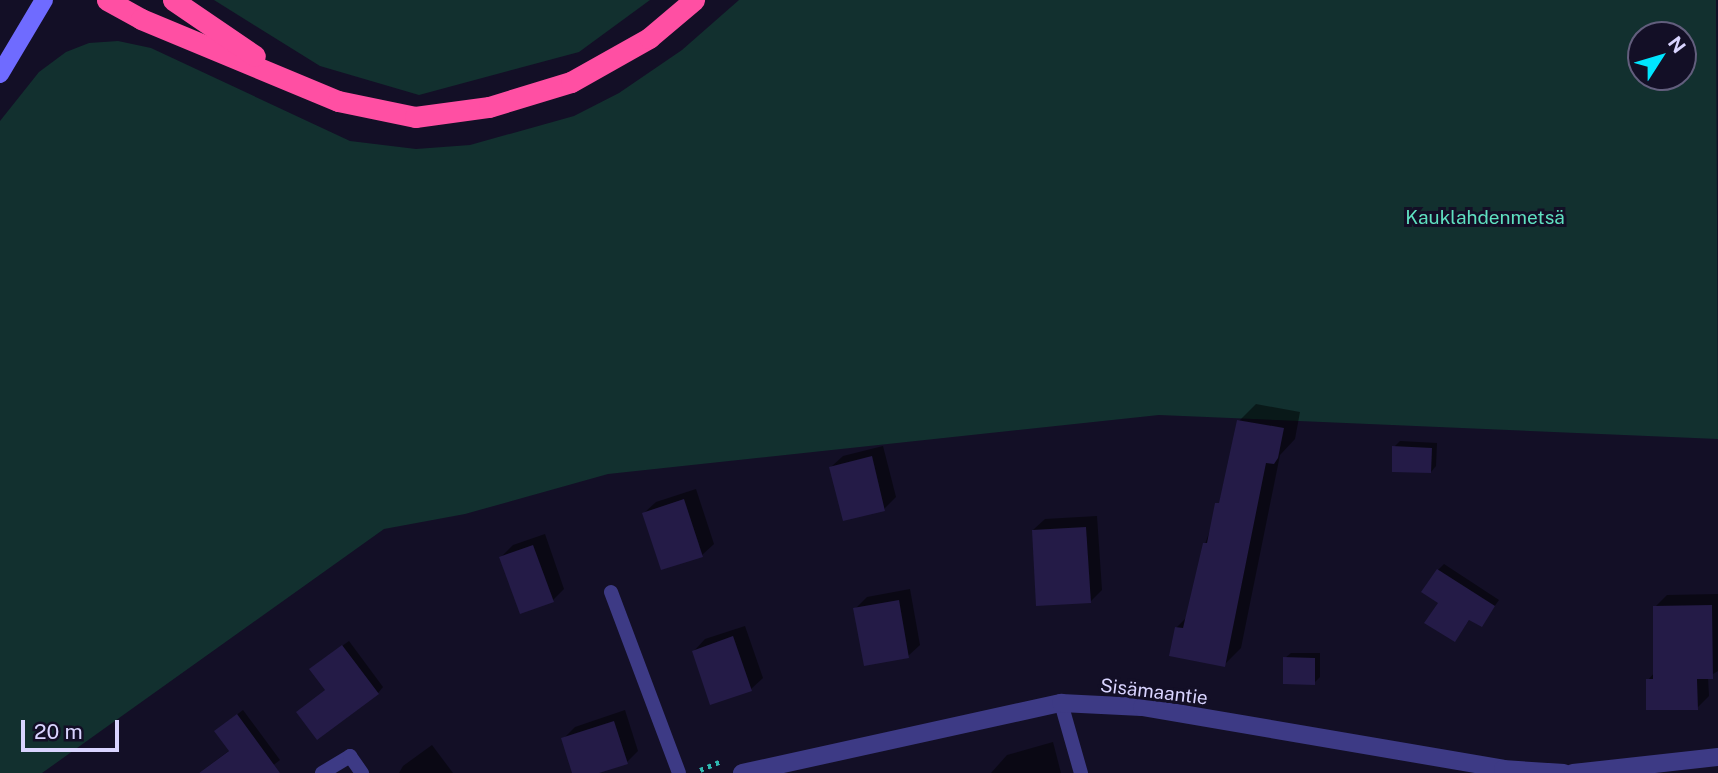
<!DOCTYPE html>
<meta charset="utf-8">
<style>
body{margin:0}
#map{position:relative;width:1718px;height:773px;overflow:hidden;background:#130f26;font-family:"Public Sans",sans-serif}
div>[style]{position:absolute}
.green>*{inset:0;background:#12302f}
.shadow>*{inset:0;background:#0007}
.building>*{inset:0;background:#241b47}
.path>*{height:4.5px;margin-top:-2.25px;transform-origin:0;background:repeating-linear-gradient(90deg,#2fb8b0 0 3.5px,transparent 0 8.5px)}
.lane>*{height:14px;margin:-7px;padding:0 7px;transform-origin:7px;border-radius:7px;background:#3d3a85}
.street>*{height:18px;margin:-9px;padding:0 9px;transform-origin:9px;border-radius:9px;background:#3d3a85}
.secondary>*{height:18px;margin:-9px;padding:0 9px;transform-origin:9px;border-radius:9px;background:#6f6bff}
.highway>*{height:21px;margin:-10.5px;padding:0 10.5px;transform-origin:10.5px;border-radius:10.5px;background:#ff4fa3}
span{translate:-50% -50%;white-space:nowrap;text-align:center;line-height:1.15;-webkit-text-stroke:6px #130f26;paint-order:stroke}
.park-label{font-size:19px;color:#5fe0c0}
.street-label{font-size:19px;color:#d9d4ff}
.north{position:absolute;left:1627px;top:21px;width:70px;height:70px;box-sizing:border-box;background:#130f26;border:2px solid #625e7d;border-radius:50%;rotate:53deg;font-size:19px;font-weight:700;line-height:28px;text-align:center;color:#d9d4ff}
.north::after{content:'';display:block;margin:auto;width:24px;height:32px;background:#00e5ff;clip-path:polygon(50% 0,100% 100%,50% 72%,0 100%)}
.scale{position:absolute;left:21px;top:720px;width:98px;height:32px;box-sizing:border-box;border:4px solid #d9d4ff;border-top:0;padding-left:9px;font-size:21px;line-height:24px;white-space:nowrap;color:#d9d4ff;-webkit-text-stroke:5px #130f26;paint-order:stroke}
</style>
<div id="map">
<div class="green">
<i style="clip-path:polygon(214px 0,650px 0,579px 52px,419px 95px,320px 66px)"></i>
<i style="clip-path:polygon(evenodd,739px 0,1716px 0,1718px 439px,1159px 415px,608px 474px,465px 514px,384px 529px,42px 773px,0 773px,0 121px,39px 72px,66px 52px,89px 43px,118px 41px,151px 48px,350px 141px,416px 149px,470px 145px,574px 116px,619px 93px,682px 50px,739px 0,1641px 35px,1683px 35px,1683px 77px,1641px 77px,1641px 35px)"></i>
</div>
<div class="shadow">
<i style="clip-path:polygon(1256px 404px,1300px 412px,1295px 439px,1280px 455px,1241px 648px,1224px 665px,1176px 628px,1188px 616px,1205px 544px,1222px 498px,1239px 421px)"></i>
<i style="clip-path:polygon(1400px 441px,1437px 443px,1436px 466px,1431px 472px,1394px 447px)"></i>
<i style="clip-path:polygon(883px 446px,896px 497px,884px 509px,831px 467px,843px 456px)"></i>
<i style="clip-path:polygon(696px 489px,714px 544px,702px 555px,644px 513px,656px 502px)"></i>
<i style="clip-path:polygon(1097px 516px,1102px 590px,1090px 602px,1033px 530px,1045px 519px)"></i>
<i style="clip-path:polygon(545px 534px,564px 589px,553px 600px,501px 557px,513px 545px)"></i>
<i style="clip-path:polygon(1444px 564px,1499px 600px,1481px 625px,1470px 619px,1455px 640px,1440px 603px,1438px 570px)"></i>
<i style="clip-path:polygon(910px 589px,920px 645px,908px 656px,855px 609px,867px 597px)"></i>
<i style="clip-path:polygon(1718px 594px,1718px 671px,1708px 677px,1709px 696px,1697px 708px,1648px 680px,1655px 672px,1655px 607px,1667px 595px)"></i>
<i style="clip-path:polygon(745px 626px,763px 678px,751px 689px,694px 651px,705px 639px)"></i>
<i style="clip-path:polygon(349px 641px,383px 687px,378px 693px,326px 690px,317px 664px)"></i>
<i style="clip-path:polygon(1291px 653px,1320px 653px,1320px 677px,1314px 683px,1285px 658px)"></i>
<i style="clip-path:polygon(243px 710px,280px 760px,263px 773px,199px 773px,230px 750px,222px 726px)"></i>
<i style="clip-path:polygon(625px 710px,638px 751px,627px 762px,594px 773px,574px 773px,563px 739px,575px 727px)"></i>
<i style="clip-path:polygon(1053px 742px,1061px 773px,991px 773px,1007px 755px)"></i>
<i style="clip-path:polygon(432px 745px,453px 773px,399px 773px,403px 766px)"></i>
</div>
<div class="building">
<i style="clip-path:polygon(1237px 420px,1284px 428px,1278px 458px,1274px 464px,1266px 463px,1225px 667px,1169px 656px,1175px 627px,1183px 628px,1203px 543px,1207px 543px,1215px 503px,1219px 503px)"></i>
<i style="clip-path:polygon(1392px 446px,1432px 448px,1431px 473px,1392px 472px)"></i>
<i style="clip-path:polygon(872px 456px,885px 511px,843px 521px,829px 467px)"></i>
<i style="clip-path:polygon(684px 499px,703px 557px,661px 570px,642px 513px)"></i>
<i style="clip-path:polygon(1086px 527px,1091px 603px,1036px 606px,1032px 530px)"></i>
<i style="clip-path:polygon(533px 545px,554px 602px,520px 614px,499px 557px)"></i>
<i style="clip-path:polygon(1437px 569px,1495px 606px,1482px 627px,1469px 620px,1455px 642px,1424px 623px,1438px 603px,1421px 592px)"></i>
<i style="clip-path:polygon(899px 600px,909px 658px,864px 666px,853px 608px)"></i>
<i style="clip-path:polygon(1712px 605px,1713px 679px,1697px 679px,1698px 710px,1646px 710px,1646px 679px,1653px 679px,1653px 606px)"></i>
<i style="clip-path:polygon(733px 636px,752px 691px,710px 705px,692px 651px)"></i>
<i style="clip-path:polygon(342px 645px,379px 694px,317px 740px,296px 712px,325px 690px,309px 669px)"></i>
<i style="clip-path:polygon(1283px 657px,1315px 658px,1315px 685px,1283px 684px)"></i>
<i style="clip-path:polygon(237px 714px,280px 773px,199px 773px,229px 751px,214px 731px)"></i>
<i style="clip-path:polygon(614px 721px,628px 764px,599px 773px,572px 773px,561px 738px)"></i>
</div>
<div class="path">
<i style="left:700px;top:770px;width:23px;rotate:-23deg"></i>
</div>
<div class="lane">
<i style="left:611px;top:592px;width:193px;rotate:69.4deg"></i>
<i style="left:1061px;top:703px;width:73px;rotate:74.1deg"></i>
<i style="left:322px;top:773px;width:33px;rotate:-31deg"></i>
<i style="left:350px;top:756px;width:21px;rotate:55deg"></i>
</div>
<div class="street">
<i style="left:742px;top:773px;width:327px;rotate:-12.4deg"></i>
<i style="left:1061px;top:703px;width:81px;rotate:2.8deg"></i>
<i style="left:1142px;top:707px;width:366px;rotate:9.7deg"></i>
<i style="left:1503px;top:769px;width:61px;rotate:3.8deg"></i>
<i style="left:1573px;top:773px;width:146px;rotate:-6.3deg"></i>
</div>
<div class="secondary">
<i style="left:0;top:74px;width:86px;rotate:-59.3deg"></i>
</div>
<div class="highway">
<i style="left:107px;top:0;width:39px;rotate:29deg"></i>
<i style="left:141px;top:19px;width:213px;rotate:22.6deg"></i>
<i style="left:338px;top:101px;width:79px;rotate:11.7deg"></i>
<i style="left:415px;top:117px;width:75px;rotate:-7.7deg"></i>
<i style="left:489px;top:107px;width:86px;rotate:-17deg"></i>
<i style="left:571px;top:82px;width:90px;rotate:-29.4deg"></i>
<i style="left:649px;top:38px;width:59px;rotate:-40.2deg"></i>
<i style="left:173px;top:0;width:99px;rotate:34.3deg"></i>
</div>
<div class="park-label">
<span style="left:1485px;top:218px">Kauklahdenmetsä</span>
</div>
<div class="street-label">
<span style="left:1154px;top:692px;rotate:7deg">Sisämaantie</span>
</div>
<div class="north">N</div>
<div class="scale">20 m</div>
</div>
